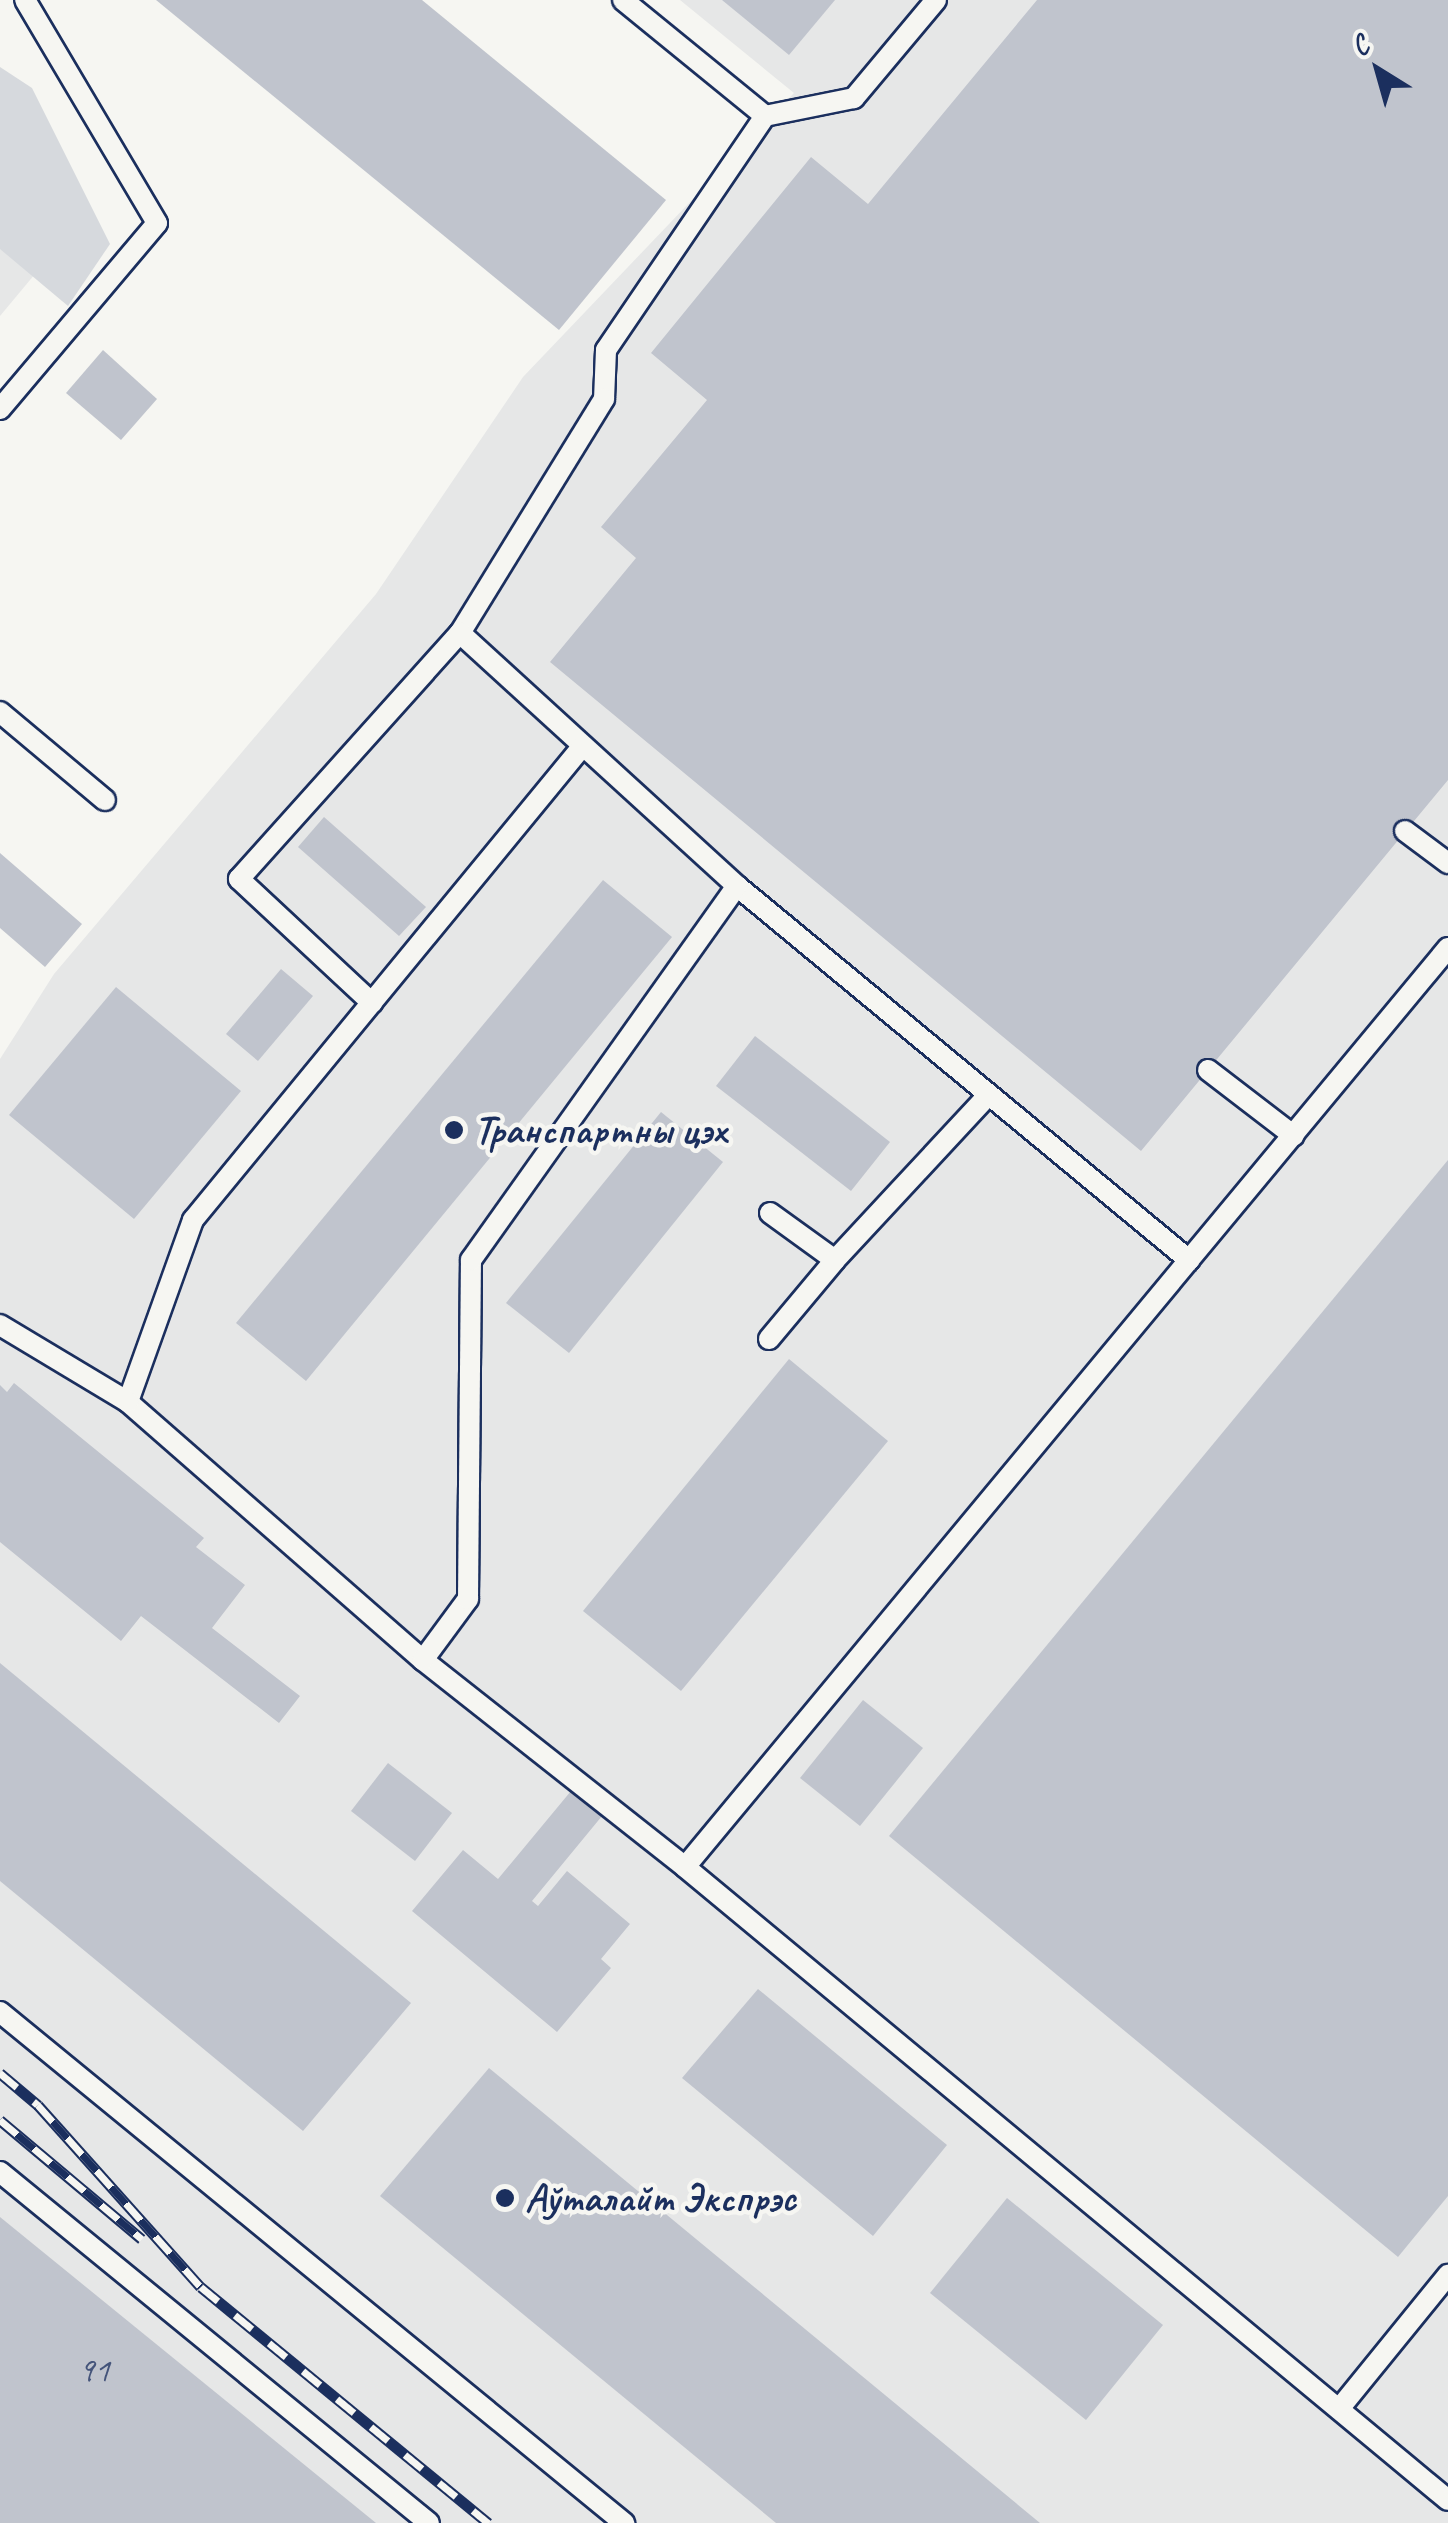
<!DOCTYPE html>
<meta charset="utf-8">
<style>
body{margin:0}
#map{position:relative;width:1448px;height:2523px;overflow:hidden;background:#f6f6f2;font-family:Caveat,sans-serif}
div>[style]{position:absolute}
.built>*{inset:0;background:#e6e7e7}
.green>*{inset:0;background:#d6d9dd}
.building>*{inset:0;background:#c0c4cd}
.roads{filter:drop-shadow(2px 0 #1b2f5e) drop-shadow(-2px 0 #1b2f5e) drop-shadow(0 2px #1b2f5e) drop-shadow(0 -2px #1b2f5e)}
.service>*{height:20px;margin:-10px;padding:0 10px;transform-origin:10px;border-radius:10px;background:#f6f6f2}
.rail>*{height:11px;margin-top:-5.5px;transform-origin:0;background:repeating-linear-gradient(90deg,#f6f6f2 0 22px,#1b2f5e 0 44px);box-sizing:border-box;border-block:2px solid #1b2f5e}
.dots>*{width:28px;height:28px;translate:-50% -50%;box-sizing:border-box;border:5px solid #f6f6f2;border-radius:50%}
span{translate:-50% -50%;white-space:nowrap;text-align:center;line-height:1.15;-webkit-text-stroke:9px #f6f6f2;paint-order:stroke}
.number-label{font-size:35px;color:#44547a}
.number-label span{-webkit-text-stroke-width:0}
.poi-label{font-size:40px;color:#1b2f5e;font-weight:700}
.left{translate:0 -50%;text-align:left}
.north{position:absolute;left:1328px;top:20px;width:100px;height:100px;-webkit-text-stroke:8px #f6f6f2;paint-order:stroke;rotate:323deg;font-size:28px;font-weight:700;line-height:40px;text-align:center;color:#1b2f5e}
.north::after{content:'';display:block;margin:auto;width:35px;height:45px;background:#1b2f5e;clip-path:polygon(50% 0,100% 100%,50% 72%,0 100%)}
</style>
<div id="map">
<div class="built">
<i style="clip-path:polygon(680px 0,1448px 0,1448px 2523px,0 2523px,0 1059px,54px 974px,376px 594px,523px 377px,794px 93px)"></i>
<i style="clip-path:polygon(0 246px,35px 274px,0 316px)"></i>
</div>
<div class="green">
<i style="clip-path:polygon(0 67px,32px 88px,110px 244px,68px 306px,0 249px)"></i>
</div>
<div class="building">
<i style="clip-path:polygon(156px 0,422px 0,666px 200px,559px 330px)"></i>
<i style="clip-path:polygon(722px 0,835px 0,789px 55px)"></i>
<i style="clip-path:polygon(1037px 0,1448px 0,1448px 780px,1141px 1151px,550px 662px,636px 558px,601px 527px,707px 400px,651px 353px,811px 157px,868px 204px)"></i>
<i style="clip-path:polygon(103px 350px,157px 399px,121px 440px,66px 393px)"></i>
<i style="clip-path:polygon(324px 817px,426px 907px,399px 936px,298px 847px)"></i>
<i style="clip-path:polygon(0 853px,82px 924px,45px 967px,0 928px)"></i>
<i style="clip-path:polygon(603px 880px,672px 937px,306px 1381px,236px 1323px)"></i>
<i style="clip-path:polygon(281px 969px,313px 996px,258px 1061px,226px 1034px)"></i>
<i style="clip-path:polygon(116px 987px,241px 1091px,134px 1219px,9px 1115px)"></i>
<i style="clip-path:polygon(755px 1036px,890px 1142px,851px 1191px,716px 1086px)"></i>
<i style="clip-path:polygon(661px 1112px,723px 1162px,569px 1353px,506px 1303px)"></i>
<i style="clip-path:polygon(1448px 1160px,1448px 2196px,1398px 2257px,889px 1836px)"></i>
<i style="clip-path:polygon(789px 1359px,888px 1441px,681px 1691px,583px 1611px)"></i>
<i style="clip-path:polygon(14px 1383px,204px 1538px,196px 1547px,245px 1585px,212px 1628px,300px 1696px,279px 1723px,141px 1616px,121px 1641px,0 1542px,0 1385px,7px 1392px)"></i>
<i style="clip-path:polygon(0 1663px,411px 2003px,303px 2131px,0 1881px)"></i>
<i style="clip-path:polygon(863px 1700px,923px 1748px,860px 1826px,800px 1778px)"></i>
<i style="clip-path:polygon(388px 1763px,452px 1813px,415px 1861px,351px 1811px)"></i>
<i style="clip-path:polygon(571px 1791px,602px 1816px,532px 1901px,538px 1906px,567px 1871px,630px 1924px,601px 1959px,611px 1968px,557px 2032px,412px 1911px,463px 1850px,498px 1879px)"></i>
<i style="clip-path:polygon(758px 1989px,947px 2145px,873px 2236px,682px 2078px)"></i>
<i style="clip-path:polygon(489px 2068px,1040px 2523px,776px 2523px,380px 2196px)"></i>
<i style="clip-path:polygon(1007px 2198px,1163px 2325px,1086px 2420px,930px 2293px)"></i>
<i style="clip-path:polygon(0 2217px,376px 2523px,0 2523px)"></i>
</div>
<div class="roads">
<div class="service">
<i style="left:623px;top:0;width:183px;rotate:39.2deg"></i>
<i style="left:936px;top:0;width:128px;rotate:129.9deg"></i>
<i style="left:854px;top:98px;width:91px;rotate:168.6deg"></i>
<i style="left:765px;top:116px;width:283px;rotate:124.2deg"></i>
<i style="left:606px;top:350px;width:49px;rotate:92.3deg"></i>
<i style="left:604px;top:399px;width:275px;rotate:121.6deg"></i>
<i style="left:460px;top:633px;width:375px;rotate:42.4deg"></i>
<i style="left:737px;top:886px;width:587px;rotate:39.61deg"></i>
<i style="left:0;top:409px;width:243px;rotate:-49.8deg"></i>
<i style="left:157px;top:223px;width:259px;rotate:-120.6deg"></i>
<i style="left:0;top:712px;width:137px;rotate:40deg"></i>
<i style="left:581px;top:748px;width:611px;rotate:129.42deg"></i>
<i style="left:193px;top:1220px;width:193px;rotate:109.7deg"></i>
<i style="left:128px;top:1402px;width:392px;rotate:41.2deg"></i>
<i style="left:423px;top:1660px;width:334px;rotate:38.3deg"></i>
<i style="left:1405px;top:831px;width:54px;rotate:36.7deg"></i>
<i style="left:1448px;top:948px;width:1194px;rotate:129.7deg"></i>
<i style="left:685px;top:1867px;width:991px;rotate:39.68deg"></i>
<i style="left:372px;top:1003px;width:182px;rotate:-137deg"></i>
<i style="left:239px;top:879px;width:331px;rotate:-48.1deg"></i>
<i style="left:1208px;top:1070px;width:108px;rotate:37.5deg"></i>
<i style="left:770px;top:1213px;width:80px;rotate:35.9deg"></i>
<i style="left:835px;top:1260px;width:226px;rotate:-47.1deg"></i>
<i style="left:0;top:1325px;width:149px;rotate:31deg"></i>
<i style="left:769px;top:1339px;width:103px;rotate:-50.1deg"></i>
<i style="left:423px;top:1660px;width:76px;rotate:-53.6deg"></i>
<i style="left:468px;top:1599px;width:339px;rotate:-89.5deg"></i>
<i style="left:471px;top:1260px;width:459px;rotate:-54.6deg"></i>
<i style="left:0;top:2012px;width:807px;rotate:39.31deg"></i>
<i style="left:0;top:2172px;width:554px;rotate:39.29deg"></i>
<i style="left:1339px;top:2409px;width:173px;rotate:-50.9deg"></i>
</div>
</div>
<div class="rail">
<i style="left:0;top:2073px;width:50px;rotate:40.1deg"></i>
<i style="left:38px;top:2105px;width:244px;rotate:48.2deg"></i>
<i style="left:201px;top:2287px;width:372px;rotate:39.4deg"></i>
<i style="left:0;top:2120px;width:185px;rotate:40deg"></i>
</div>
<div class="dots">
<i style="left:454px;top:1130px;background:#1b2f5e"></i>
<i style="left:505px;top:2198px;background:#1b2f5e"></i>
</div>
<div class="number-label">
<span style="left:94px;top:2370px">91</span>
</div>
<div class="poi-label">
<span class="left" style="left:474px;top:1130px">Транспартны цэх</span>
<span class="left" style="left:525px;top:2198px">Аўталайт Экспрэс</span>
</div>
<div class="north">С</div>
</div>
